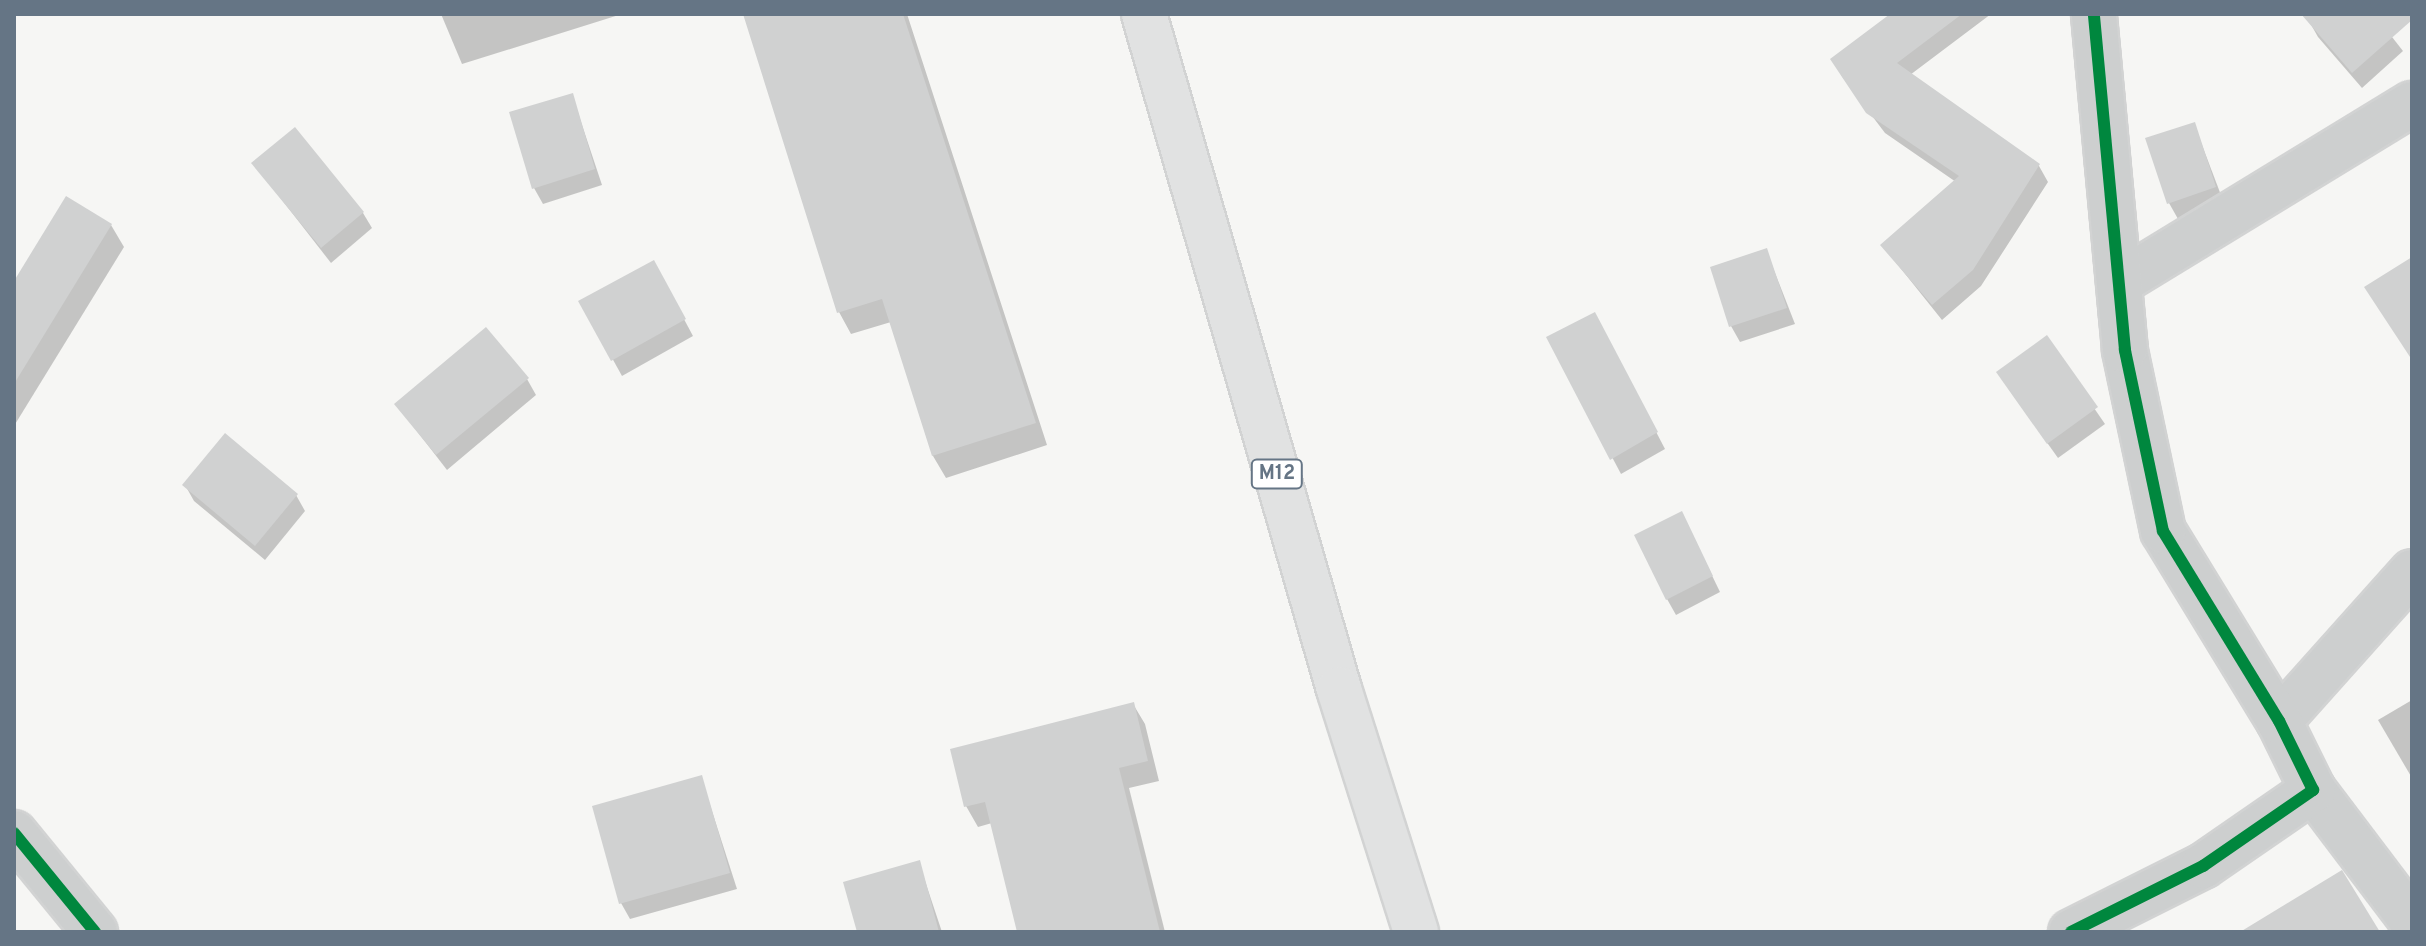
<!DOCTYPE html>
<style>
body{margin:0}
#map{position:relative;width:2426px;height:946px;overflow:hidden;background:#f6f6f4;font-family:Overpass,sans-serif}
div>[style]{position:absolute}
.shadow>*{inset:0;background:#0003}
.building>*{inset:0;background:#d0d1d1}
.roads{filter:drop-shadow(2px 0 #d2d3d3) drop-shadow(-2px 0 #d2d3d3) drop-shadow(0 2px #d2d3d3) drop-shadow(0 -2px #d2d3d3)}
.minor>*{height:44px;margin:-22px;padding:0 22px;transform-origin:22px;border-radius:22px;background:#cdcfcf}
.highway>*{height:44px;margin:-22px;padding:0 22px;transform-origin:22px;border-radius:22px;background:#e1e2e2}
.cycleway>*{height:12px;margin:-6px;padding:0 6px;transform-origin:6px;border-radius:6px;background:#00873e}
span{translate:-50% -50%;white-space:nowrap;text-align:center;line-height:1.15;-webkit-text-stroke:8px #fff;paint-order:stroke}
.shield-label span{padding:2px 6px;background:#fff;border:2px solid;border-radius:6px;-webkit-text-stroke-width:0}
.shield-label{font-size:20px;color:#657585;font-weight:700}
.frame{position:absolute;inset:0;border:16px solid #657585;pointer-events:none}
</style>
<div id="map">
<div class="shadow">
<i style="clip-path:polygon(441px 14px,622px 14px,462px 64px)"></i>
<i style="clip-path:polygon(744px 14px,907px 14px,1047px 445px,946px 478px,933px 456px,891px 322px,851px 334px,839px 312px)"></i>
<i style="clip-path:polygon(1894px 14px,1991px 14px,1910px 75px,2039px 166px,2048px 182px,1981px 286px,1942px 320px,1882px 245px,1956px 182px,1885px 133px,1841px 75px)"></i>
<i style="clip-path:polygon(2317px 14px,2374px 14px,2403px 51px,2362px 88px,2318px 37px,2309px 21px)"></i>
<i style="clip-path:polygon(572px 95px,602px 185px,543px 204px,534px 188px)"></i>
<i style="clip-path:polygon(2194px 124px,2224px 203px,2178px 219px,2169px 203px)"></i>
<i style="clip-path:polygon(254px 164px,363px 213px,372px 228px,331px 263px)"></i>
<i style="clip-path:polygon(111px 225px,124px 247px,14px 426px,14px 285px)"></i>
<i style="clip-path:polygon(1766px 250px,1795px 324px,1740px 342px,1731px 326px)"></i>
<i style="clip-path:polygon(662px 278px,693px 336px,622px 376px,581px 302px)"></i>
<i style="clip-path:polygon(1603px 330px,1665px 449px,1621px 474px,1549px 338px)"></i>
<i style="clip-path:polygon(2046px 338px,2105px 424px,2058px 458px,2008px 388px)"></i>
<i style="clip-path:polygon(527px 379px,536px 395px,447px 470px,396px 404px)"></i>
<i style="clip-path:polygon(185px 485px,296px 495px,305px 511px,265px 560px,194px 501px)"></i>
<i style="clip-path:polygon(1690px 530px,1720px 592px,1676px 615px,1667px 599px)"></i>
<i style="clip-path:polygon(2412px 700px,2412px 778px,2378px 720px)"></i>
<i style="clip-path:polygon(1133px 704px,1145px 724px,1159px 781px,1129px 788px,1165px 932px,1020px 932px,992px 823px,978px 827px,966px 806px)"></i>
<i style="clip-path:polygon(701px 777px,737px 889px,630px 919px,621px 903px)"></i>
<i style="clip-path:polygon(919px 863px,942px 932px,858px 932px)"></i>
</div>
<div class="building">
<i style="clip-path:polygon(743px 14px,903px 14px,1036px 423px,932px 456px,882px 299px,837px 313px)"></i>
<i style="clip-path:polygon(1890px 14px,1962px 14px,1897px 63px,2040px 164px,1973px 270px,1932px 305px,1880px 245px,1959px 176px,1866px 113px,1830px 59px)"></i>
<i style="clip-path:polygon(2301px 14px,2412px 14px,2412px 20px,2352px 73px)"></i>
<i style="clip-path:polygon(573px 93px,595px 169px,532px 189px,509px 112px)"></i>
<i style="clip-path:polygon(2195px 122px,2216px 187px,2167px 204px,2145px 138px)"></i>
<i style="clip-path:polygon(295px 127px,364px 212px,321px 248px,251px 163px)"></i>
<i style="clip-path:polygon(66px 196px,112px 224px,14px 384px,14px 281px)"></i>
<i style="clip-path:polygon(1767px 248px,1787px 308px,1729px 327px,1710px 267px)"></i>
<i style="clip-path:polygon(2412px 257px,2412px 360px,2364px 287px)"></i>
<i style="clip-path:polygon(654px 260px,686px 319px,611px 361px,578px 301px)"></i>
<i style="clip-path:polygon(1595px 312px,1658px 432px,1610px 460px,1546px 337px)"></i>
<i style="clip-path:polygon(486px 327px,529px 378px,436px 455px,394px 404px)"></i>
<i style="clip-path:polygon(2047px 335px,2098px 407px,2047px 444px,1996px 372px)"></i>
<i style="clip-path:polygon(225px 433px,298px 494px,255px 546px,182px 485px)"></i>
<i style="clip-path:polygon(1682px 511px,1713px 576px,1666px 600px,1634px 535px)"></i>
<i style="clip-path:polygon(1134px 702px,1148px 761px,1119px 768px,1160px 932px,1017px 932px,985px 802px,964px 807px,950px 749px)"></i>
<i style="clip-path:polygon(702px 775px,730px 873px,619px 904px,592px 806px)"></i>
<i style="clip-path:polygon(920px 860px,939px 932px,857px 932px,843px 882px)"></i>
<i style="clip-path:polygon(2342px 870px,2380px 932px,2240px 932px)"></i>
</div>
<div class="roads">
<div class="minor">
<i style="left:2120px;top:282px;width:342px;rotate:-31.4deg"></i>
<i style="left:2279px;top:721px;width:200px;rotate:-48.2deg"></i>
<i style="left:2313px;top:790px;width:164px;rotate:52.9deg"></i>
<i style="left:14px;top:833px;width:128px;rotate:50.7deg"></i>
<i style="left:2071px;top:932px;width:148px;rotate:-26.6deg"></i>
<i style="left:2203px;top:866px;width:134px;rotate:-34.6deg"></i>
<i style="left:2313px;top:790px;width:77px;rotate:-116.2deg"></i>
<i style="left:2279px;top:721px;width:223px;rotate:-121.4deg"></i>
<i style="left:2163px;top:531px;width:185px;rotate:-101.9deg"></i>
<i style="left:2125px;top:350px;width:337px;rotate:-95.3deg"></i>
</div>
<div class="highway">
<i style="left:1144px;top:14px;width:703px;rotate:73.89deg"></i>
<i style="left:1339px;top:689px;width:255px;rotate:72.4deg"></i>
</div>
</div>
<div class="cycleway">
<i style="left:14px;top:833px;width:128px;rotate:50.7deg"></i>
<i style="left:2071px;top:932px;width:148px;rotate:-26.6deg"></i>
<i style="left:2203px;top:866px;width:134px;rotate:-34.6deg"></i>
<i style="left:2313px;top:790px;width:77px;rotate:-116.2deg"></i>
<i style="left:2279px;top:721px;width:223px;rotate:-121.4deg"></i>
<i style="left:2163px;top:531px;width:185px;rotate:-101.9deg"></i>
<i style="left:2125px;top:350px;width:337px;rotate:-95.3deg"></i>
</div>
<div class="shield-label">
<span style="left:1277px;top:474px">M12</span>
</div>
<div class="frame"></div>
</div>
